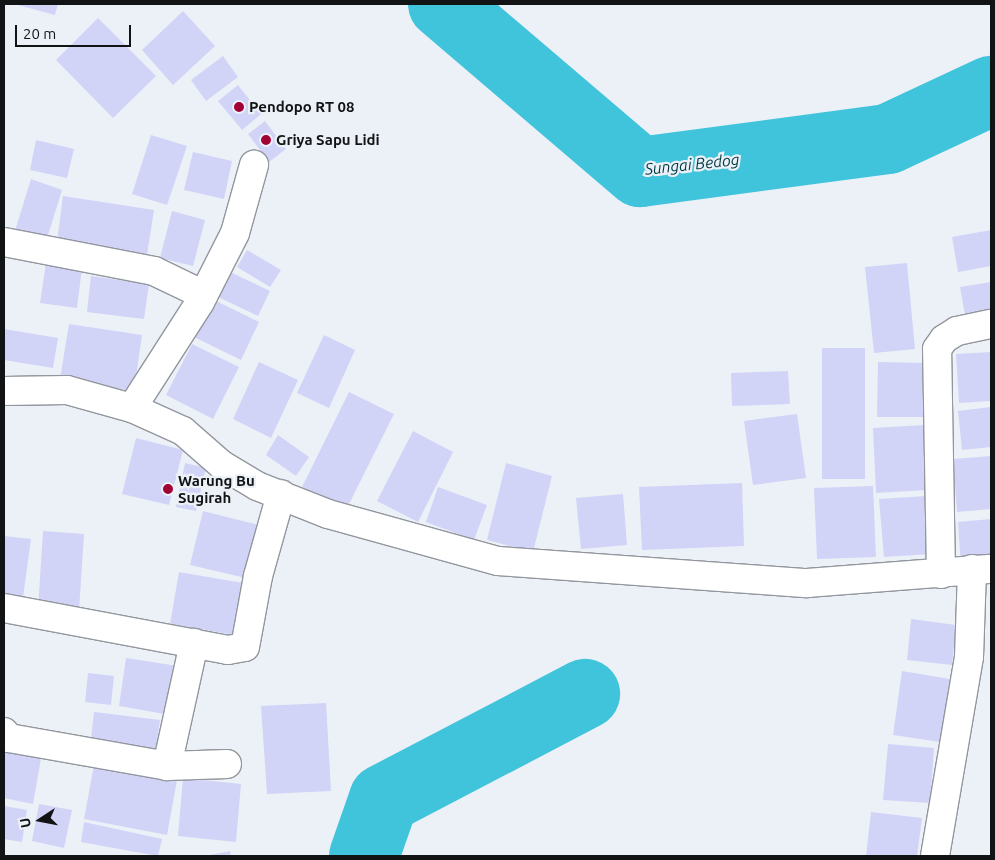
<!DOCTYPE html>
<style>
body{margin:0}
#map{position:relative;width:995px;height:860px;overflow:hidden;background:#ecf1f8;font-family:Ubuntu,sans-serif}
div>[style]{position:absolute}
.river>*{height:70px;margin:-35px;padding:0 35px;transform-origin:35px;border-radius:35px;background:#40c4dc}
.building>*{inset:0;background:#d1d4f6}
.roads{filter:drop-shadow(1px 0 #92969d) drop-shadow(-1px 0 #92969d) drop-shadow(0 1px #92969d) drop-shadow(0 -1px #92969d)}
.minor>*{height:28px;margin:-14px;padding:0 14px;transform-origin:14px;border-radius:14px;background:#fff}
.dots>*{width:14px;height:14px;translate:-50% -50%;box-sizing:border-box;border:2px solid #ecf1f8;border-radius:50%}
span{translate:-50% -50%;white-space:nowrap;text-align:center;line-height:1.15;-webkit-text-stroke:4.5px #ecf1f8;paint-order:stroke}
.poi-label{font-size:15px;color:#111315;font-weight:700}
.left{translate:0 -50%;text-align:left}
.water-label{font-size:16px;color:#003c46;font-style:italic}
.frame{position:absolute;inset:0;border:5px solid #111315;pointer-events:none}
.north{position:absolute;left:15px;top:795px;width:50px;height:50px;-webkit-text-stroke:4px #ecf1f8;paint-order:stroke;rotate:259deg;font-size:14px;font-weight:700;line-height:20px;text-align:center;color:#111315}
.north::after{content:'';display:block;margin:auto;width:18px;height:22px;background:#111315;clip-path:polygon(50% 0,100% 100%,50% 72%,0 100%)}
.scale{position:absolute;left:15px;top:25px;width:116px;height:22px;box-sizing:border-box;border:2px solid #111315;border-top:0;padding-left:6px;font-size:15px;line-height:18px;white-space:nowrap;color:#111315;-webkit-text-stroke:4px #ecf1f8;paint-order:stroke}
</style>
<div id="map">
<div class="river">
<i style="left:443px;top:4px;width:259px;rotate:40.5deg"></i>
<i style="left:640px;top:172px;width:250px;rotate:-7.6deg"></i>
<i style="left:888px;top:139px;width:114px;rotate:-25deg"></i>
<i style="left:364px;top:856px;width:60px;rotate:-70.7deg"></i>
<i style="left:384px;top:799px;width:227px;rotate:-27.6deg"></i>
</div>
<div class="building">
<i style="clip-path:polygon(14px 4px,58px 4px,55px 15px)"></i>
<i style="clip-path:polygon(183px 11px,215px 46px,173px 85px,142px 50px)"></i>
<i style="clip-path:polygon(98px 18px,156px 76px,113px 118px,56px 60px)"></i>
<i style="clip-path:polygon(223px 56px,238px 77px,206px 101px,191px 80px)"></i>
<i style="clip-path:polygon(238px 85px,261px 114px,242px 130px,218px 101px)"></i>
<i style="clip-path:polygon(265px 121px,286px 149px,269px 162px,248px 134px)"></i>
<i style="clip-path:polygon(151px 135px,187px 146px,167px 205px,132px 194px)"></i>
<i style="clip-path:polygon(36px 140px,74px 149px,67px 178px,30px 170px)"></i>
<i style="clip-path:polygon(193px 152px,232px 161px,224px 199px,184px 190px)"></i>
<i style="clip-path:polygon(31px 179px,62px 190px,45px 245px,14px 234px)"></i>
<i style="clip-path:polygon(63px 196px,154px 210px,147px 255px,57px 241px)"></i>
<i style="clip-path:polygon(172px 211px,205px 220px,193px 266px,160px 258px)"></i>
<i style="clip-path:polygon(991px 230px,991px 266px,958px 272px,952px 237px)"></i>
<i style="clip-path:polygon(247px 250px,281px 270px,270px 287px,237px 267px)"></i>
<i style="clip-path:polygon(46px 263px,82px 268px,77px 308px,40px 303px)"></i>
<i style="clip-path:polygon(907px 263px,915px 349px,874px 353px,865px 267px)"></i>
<i style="clip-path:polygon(226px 270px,270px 291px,258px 316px,214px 295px)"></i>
<i style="clip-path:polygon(91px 276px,149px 284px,144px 319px,87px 312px)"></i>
<i style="clip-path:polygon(991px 282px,991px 316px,966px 321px,960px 287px)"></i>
<i style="clip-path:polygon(212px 299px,259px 322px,241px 360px,194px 337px)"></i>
<i style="clip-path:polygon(69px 324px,142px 335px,134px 391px,60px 379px)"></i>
<i style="clip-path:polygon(4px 329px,58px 338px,53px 368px,4px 360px)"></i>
<i style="clip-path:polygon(324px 335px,355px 350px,329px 408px,297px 393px)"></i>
<i style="clip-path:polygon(192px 344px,239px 367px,213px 419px,166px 395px)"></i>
<i style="clip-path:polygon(822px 348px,865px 348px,865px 479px,822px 479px)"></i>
<i style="clip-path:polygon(991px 352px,991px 401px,959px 403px,956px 354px)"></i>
<i style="clip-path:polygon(259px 362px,298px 380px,271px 438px,233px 419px)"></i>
<i style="clip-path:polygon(878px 362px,927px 363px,926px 417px,877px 417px)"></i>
<i style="clip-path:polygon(788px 371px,790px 404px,732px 406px,731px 373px)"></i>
<i style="clip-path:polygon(349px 392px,394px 414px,346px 510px,302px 487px)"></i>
<i style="clip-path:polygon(991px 407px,991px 447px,962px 450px,958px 411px)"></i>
<i style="clip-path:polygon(797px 414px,806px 478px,753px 485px,744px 421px)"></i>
<i style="clip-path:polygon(924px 425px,927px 490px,876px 493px,873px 428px)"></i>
<i style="clip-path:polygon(413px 431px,453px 452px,418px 522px,377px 501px)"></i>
<i style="clip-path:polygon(278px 435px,309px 457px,296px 476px,266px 455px)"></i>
<i style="clip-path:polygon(136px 438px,183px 450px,169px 505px,122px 494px)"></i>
<i style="clip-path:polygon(991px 456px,991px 509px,957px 512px,953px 459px)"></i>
<i style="clip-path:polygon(185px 463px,206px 468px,196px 511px,176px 507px)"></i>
<i style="clip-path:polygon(506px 463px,552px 476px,533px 552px,487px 540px)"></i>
<i style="clip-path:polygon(742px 483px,744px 546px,642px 550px,639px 487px)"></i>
<i style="clip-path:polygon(873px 486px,876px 557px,817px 559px,814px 488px)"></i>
<i style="clip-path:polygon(438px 487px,487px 505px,474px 540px,426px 522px)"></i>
<i style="clip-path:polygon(623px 494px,627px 545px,581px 549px,576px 498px)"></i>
<i style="clip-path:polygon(926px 496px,931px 554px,884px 557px,879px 499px)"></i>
<i style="clip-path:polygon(203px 511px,259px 525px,246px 578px,190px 565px)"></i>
<i style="clip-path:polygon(991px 519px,991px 563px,961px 566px,958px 522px)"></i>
<i style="clip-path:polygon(43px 531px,84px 534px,79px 611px,38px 609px)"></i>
<i style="clip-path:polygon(4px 536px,31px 539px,22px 605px,4px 603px)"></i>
<i style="clip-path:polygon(179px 572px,243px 583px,235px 635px,170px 624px)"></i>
<i style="clip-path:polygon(911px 619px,956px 625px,952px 665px,907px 660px)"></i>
<i style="clip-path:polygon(126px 658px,178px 666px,170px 715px,119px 706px)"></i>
<i style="clip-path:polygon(902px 671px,956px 680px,947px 743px,893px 735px)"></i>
<i style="clip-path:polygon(88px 673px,114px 676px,111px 705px,85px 702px)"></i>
<i style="clip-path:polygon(326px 703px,331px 791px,267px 794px,261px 706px)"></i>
<i style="clip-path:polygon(94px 712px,160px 720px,155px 756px,90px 747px)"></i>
<i style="clip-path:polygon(888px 744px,934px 748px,930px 803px,883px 800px)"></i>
<i style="clip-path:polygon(4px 747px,42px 753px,33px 804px,4px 798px)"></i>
<i style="clip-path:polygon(95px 760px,178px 775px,167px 835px,84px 819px)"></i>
<i style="clip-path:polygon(183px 778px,241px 784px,236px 842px,178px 836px)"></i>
<i style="clip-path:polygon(39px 804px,72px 810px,64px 848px,32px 841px)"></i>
<i style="clip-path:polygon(4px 806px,27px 810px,22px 842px,4px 839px)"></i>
<i style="clip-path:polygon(871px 812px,922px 818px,917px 856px,866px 856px)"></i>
<i style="clip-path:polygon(84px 822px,162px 839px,158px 856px,81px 842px)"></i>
<i style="clip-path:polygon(230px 851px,231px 856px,210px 856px,210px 855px)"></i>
</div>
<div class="roads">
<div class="minor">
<i style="left:4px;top:242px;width:153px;rotate:10.9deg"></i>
<i style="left:154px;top:271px;width:55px;rotate:25.6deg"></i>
<i style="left:4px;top:391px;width:63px;rotate:-0.9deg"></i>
<i style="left:67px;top:390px;width:67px;rotate:15.5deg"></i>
<i style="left:132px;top:408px;width:56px;rotate:24.3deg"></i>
<i style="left:183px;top:431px;width:52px;rotate:41.1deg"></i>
<i style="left:222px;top:465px;width:41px;rotate:31deg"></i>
<i style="left:257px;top:486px;width:76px;rotate:21.5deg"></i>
<i style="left:328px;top:514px;width:176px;rotate:15.5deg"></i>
<i style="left:498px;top:561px;width:310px;rotate:4.1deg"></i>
<i style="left:807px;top:583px;width:185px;rotate:-4.4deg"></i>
<i style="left:132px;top:408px;width:126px;rotate:-57.3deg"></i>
<i style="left:200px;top:302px;width:77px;rotate:-63.1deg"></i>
<i style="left:235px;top:233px;width:71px;rotate:-74.4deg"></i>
<i style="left:941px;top:574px;width:225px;rotate:-91deg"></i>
<i style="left:937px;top:349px;width:12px;rotate:-55deg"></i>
<i style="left:944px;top:339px;width:15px;rotate:-32deg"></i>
<i style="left:957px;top:331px;width:35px;rotate:-12deg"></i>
<i style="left:4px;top:608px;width:228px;rotate:10.6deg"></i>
<i style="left:228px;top:650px;width:17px;rotate:-10deg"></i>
<i style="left:245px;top:647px;width:72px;rotate:-79.6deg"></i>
<i style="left:258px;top:576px;width:85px;rotate:-74.3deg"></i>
<i style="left:4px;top:732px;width:8px;rotate:50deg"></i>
<i style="left:9px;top:738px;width:160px;rotate:10deg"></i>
<i style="left:167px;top:766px;width:60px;rotate:-1.9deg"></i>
<i style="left:167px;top:766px;width:126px;rotate:-77.6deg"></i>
<i style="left:935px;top:856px;width:202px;rotate:-80.3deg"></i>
<i style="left:969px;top:657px;width:88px;rotate:-88deg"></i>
</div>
</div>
<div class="dots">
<i style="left:239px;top:107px;background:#a10134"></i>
<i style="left:266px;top:140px;background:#a10134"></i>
<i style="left:168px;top:489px;background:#a10134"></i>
</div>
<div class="poi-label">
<span class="left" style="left:249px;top:107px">Pendopo RT 08</span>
<span class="left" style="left:276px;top:140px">Griya Sapu Lidi</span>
<span class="left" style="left:178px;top:489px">Warung Bu<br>Sugirah</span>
</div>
<div class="water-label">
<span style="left:692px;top:164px;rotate:-6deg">Sungai Bedog</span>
</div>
<div class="frame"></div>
<div class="north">U</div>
<div class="scale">20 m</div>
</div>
